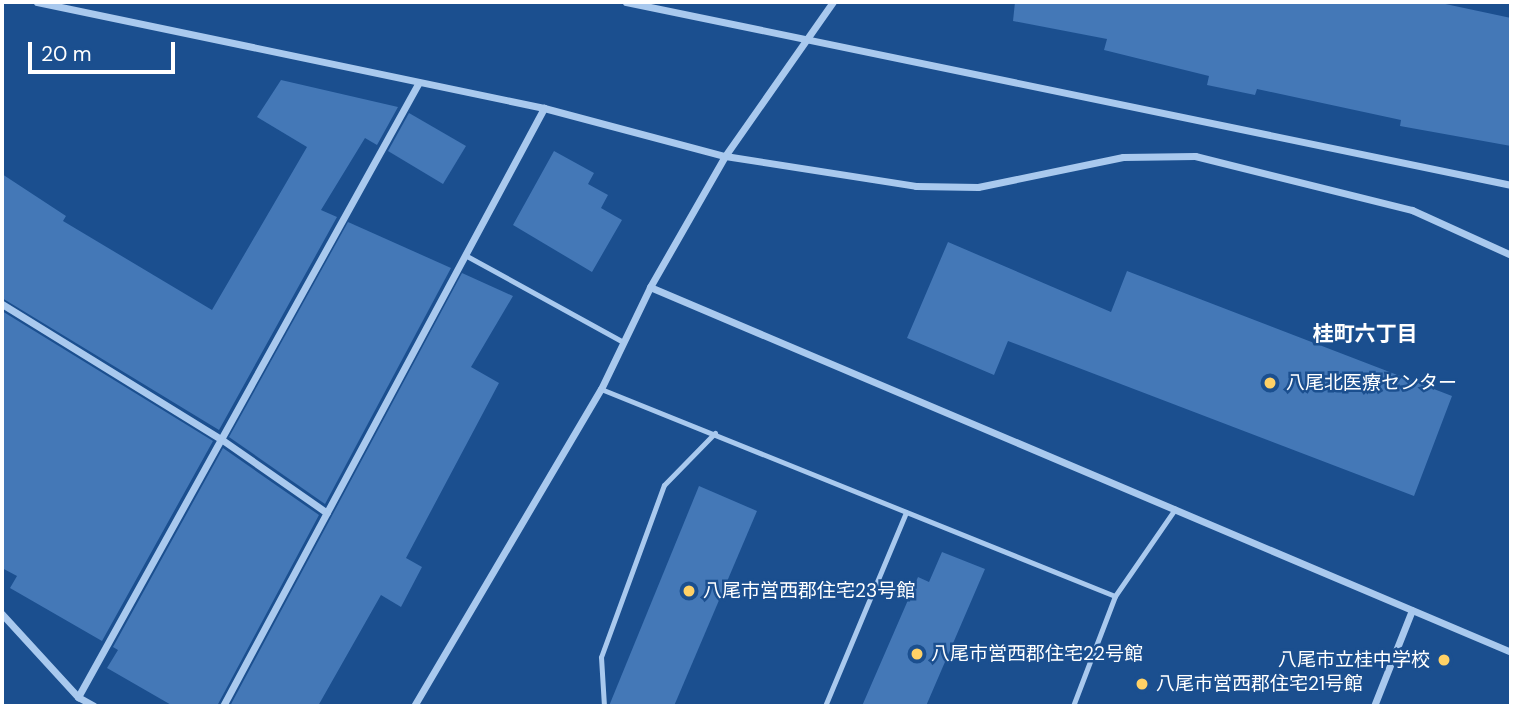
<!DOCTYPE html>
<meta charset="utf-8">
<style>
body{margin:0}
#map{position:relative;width:1513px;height:708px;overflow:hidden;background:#1b4f8f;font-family:"DM Sans","Noto Sans JP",sans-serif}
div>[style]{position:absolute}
.building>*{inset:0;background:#4478b7}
.service>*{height:5px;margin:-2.5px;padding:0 2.5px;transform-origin:2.5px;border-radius:2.5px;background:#a9c9ee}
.minor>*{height:7px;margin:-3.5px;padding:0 3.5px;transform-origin:3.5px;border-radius:3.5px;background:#a9c9ee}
.dots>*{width:19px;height:19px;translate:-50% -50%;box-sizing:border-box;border:4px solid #1b4f8f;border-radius:50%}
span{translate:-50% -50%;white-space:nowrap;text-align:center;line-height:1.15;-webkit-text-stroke:5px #1b4f8f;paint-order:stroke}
.poi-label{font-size:19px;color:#fff}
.left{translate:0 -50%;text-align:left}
.right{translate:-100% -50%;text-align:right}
.neighbourhood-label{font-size:21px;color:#fff;font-weight:700}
.frame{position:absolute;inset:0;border:4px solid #fff;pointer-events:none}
.scale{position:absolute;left:28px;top:42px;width:147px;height:32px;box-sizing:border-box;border:4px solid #fff;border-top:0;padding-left:9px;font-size:21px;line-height:24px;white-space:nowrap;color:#fff;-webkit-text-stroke:5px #1b4f8f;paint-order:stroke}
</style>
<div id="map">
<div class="building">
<i style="clip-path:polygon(1015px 2px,1436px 2px,1511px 18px,1511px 146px,1400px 126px,1401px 120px,1257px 89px,1255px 95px,1207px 85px,1209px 76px,1104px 50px,1107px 39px,1013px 21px)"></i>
<i style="clip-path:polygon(281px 80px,398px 107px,377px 145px,365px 138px,321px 210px,337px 217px,219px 430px,2px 298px,2px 174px,66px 216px,63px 221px,212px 310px,307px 147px,257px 117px)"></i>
<i style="clip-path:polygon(409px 113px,466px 146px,443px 184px,388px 151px)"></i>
<i style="clip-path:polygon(554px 151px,594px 173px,588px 184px,608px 195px,601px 208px,622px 220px,592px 272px,513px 225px)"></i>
<i style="clip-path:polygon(348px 222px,451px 268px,325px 504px,229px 437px)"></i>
<i style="clip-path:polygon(948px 242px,1111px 312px,1127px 271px,1452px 396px,1414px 496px,1008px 341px,994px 375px,907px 338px)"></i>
<i style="clip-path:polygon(462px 273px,513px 296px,471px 367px,499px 383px,406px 558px,422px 567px,401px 607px,381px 595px,318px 706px,230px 706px)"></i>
<i style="clip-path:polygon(2px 311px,213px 441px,102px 641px,10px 588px,17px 576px,2px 568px)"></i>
<i style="clip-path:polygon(223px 448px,319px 515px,217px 706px,173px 706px,107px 668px,118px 650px,113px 647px)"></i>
<i style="clip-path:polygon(699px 486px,757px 511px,674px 706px,609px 706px)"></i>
<i style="clip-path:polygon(942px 552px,985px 569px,926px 706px,862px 706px,918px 577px,929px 582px)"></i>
</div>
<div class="service">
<i style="left:465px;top:255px;width:180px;rotate:28.8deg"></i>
<i style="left:601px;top:389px;width:554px;rotate:21.94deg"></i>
<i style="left:604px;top:706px;width:49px;rotate:-93.5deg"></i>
<i style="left:601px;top:657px;width:183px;rotate:-69.9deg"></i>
<i style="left:664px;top:485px;width:73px;rotate:-45.6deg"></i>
<i style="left:825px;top:706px;width:210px;rotate:-67.3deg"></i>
<i style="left:1073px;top:706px;width:118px;rotate:-69.1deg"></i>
<i style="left:1115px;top:596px;width:106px;rotate:-55.4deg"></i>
</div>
<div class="minor">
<i style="left:37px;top:2px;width:518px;rotate:11.81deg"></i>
<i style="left:544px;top:108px;width:187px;rotate:14.9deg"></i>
<i style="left:725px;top:156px;width:193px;rotate:8.9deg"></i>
<i style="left:916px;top:186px;width:62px;rotate:0.9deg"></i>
<i style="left:978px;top:187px;width:148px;rotate:-11.7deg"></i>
<i style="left:1123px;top:157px;width:72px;rotate:-0.8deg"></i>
<i style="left:1195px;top:156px;width:224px;rotate:14deg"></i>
<i style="left:1412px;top:210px;width:109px;rotate:24.4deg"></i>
<i style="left:626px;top:2px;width:904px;rotate:11.68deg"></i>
<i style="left:650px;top:287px;width:935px;rotate:22.97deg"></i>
<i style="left:2px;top:304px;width:257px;rotate:31.7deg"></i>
<i style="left:221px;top:439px;width:129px;rotate:34.9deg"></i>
<i style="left:2px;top:614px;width:113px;rotate:47.5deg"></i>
<i style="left:78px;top:697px;width:18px;rotate:29deg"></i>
<i style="left:78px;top:697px;width:703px;rotate:-60.99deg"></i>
<i style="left:223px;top:706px;width:679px;rotate:-61.77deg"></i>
<i style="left:414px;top:706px;width:368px;rotate:-59.5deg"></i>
<i style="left:601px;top:389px;width:113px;rotate:-64.3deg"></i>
<i style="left:650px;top:287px;width:151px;rotate:-60.2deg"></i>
<i style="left:725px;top:156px;width:188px;rotate:-55deg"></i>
<i style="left:1374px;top:706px;width:103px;rotate:-68.4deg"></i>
</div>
<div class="dots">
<i style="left:1270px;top:383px;background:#ffd166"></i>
<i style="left:689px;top:591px;background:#ffd166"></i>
<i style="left:917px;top:654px;background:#ffd166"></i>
<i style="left:1444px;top:660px;background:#ffd166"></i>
<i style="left:1142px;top:684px;background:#ffd166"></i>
</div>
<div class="poi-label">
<span class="left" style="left:1286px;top:383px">八尾北医療センター</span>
<span class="left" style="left:703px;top:591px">八尾市営西郡住宅23号館</span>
<span class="left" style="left:931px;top:654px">八尾市営西郡住宅22号館</span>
<span class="right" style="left:1430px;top:660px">八尾市立桂中学校</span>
<span class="left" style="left:1156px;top:684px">八尾市営西郡住宅21号館</span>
</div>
<div class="neighbourhood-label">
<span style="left:1365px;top:334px">桂町六丁目</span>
</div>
<div class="frame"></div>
<div class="scale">20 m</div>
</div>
